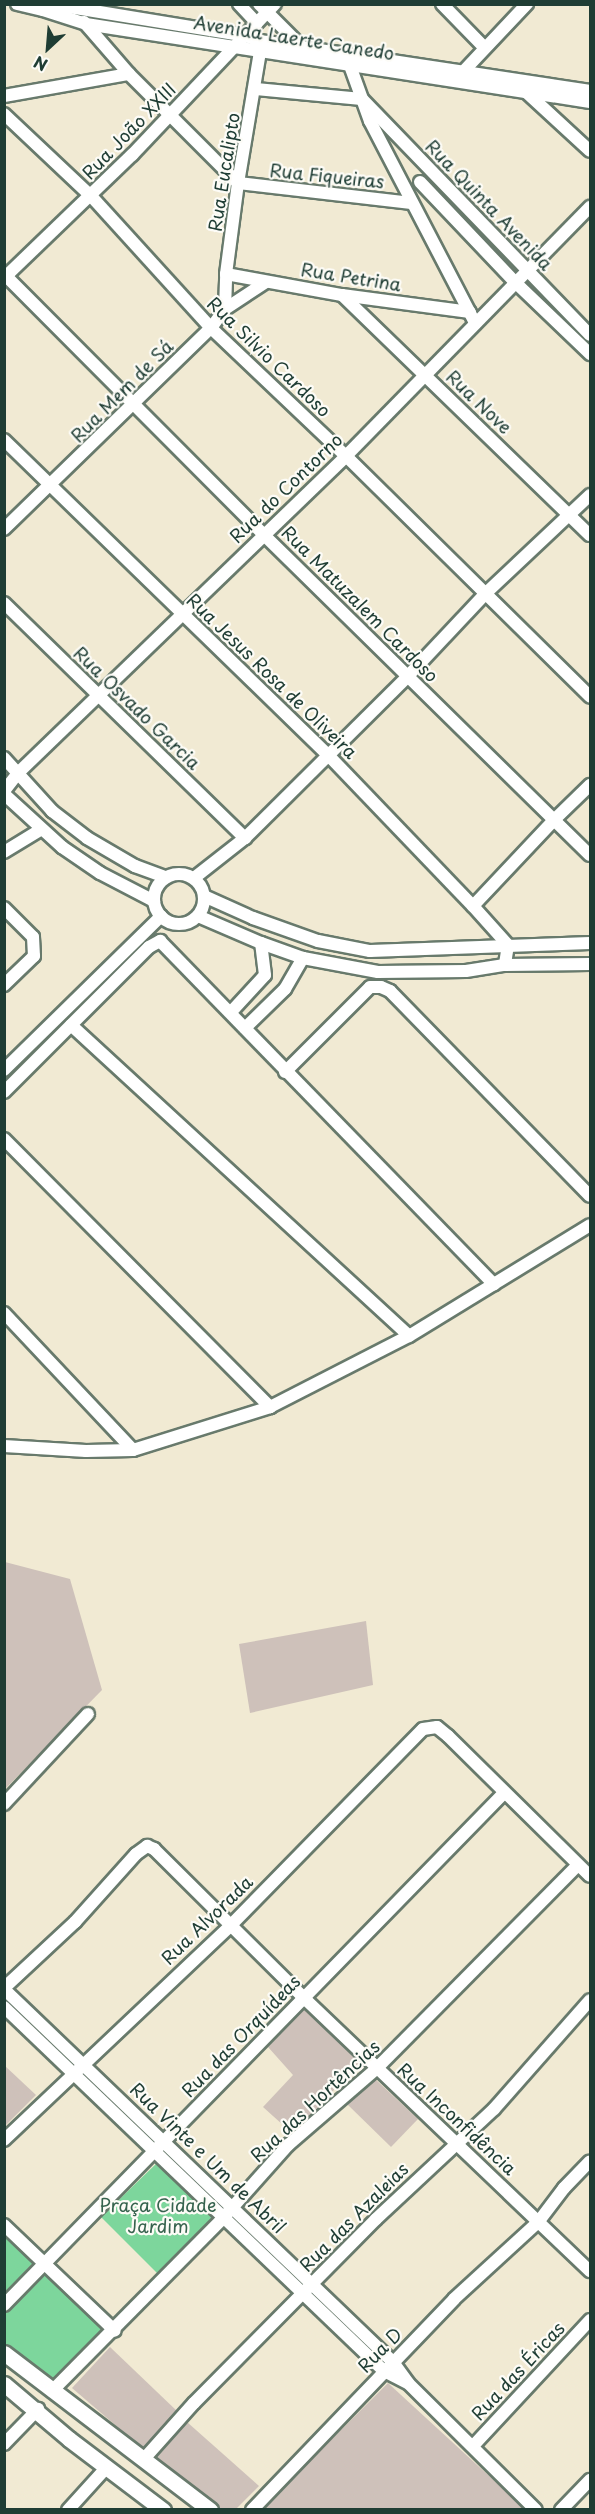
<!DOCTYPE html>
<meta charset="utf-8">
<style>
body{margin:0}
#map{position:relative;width:595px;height:2514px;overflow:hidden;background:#f1ead3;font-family:"Playpen Sans",sans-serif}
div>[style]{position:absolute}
.industrial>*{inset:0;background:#cec1ba}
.green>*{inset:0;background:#7dd69c}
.roads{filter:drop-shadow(2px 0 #687a6c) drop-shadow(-2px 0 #687a6c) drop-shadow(0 2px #687a6c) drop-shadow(0 -2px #687a6c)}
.minor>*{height:12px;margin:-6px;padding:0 6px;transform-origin:6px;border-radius:6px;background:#fff}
.minor>.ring{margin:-6px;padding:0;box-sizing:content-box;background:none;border:12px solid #fff;border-radius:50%}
.major>*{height:15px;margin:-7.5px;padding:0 7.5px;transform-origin:7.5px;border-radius:7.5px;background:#fff}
span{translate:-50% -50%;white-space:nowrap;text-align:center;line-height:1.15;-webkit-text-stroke:4.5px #fdfcf7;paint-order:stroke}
.street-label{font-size:18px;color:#1f3d34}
.park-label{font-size:18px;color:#36634e}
.frame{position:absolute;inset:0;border:6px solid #1f3d34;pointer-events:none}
.north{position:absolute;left:18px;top:18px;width:60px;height:60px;-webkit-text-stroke:4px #fdfcf7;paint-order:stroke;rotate:206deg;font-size:16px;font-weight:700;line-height:24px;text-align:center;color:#1f3d34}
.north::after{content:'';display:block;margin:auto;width:21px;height:27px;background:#1f3d34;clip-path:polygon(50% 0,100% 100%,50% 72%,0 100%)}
</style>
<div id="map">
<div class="industrial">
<i style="clip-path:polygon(5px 1562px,70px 1579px,102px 1690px,5px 1789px)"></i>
<i style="clip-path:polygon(366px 1621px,373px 1685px,250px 1713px,239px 1644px)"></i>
<i style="clip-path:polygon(304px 2009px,360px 2062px,293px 2134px,263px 2107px,293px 2075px,268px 2047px)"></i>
<i style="clip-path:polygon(4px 2065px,36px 2095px,5px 2126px,4px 2126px)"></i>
<i style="clip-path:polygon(375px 2079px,418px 2119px,391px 2147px,347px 2104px)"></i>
<i style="clip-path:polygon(110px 2347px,178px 2412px,142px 2448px,72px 2388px)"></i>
<i style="clip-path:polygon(388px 2383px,525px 2509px,261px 2510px)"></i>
<i style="clip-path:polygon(187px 2422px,259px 2486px,236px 2509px,211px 2509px,149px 2460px)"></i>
</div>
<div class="green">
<i style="clip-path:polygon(159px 2161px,217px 2214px,158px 2274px,101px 2217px)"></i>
<i style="clip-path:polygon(4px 2233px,34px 2262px,5px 2293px,4px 2293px)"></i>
<i style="clip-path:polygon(43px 2270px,107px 2332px,52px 2384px,5px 2345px,4px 2312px)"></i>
</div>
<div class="roads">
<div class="minor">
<i style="left:17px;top:4px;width:27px;rotate:13deg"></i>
<i style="left:43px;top:10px;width:45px;rotate:18deg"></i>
<i style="left:86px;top:24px;width:510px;rotate:8.8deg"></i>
<i style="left:239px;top:4px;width:26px;rotate:47deg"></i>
<i style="left:259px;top:4px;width:59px;rotate:45deg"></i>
<i style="left:442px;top:4px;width:60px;rotate:45.7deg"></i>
<i style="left:50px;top:9px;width:19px;rotate:-6deg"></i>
<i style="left:69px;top:7px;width:179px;rotate:9.3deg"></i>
<i style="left:246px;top:36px;width:15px;rotate:20deg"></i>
<i style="left:260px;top:41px;width:334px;rotate:8.6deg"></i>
<i style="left:84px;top:22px;width:69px;rotate:49.1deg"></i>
<i style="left:129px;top:74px;width:154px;rotate:45deg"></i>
<i style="left:238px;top:183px;width:175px;rotate:6.6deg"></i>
<i style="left:348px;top:60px;width:65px;rotate:70.2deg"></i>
<i style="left:370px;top:121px;width:228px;rotate:62.5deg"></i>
<i style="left:460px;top:75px;width:98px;rotate:-46.7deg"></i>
<i style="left:256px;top:89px;width:106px;rotate:5.4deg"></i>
<i style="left:362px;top:99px;width:328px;rotate:46deg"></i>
<i style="left:525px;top:91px;width:88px;rotate:42.7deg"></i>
<i style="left:4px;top:96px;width:127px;rotate:-10deg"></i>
<i style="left:4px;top:114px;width:120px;rotate:43.3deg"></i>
<i style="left:91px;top:196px;width:178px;rotate:47.7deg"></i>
<i style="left:211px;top:328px;width:186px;rotate:43.5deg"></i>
<i style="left:346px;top:456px;width:343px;rotate:44.6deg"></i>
<i style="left:420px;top:182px;width:139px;rotate:46.5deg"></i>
<i style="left:516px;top:283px;width:103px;rotate:43.8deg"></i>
<i style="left:4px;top:274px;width:367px;rotate:45.1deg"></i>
<i style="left:263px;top:534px;width:458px;rotate:44.5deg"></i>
<i style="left:226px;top:274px;width:118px;rotate:10.3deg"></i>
<i style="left:342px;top:295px;width:129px;rotate:7.6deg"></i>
<i style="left:4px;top:278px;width:178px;rotate:-43.9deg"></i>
<i style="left:132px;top:155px;width:208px;rotate:-46.6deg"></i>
<i style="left:342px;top:295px;width:345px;rotate:44.1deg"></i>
<i style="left:225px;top:309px;width:35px;rotate:-88deg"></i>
<i style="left:226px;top:274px;width:92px;rotate:-82.5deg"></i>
<i style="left:238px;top:183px;width:139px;rotate:-80.5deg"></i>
<i style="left:4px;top:440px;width:452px;rotate:44.2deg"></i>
<i style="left:328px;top:755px;width:209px;rotate:46.2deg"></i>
<i style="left:473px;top:906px;width:52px;rotate:48.1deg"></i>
<i style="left:508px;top:945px;width:20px;rotate:99deg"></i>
<i style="left:4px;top:529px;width:289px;rotate:-44.2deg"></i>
<i style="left:211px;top:328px;width:24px;rotate:-54deg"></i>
<i style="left:225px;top:309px;width:49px;rotate:-33.4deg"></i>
<i style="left:4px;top:603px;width:337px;rotate:44.3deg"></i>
<i style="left:4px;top:758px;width:72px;rotate:47.8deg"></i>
<i style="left:52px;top:811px;width:44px;rotate:37.6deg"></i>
<i style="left:87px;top:838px;width:56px;rotate:30.3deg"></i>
<i style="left:135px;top:866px;width:33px;rotate:20deg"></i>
<i style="left:4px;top:791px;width:23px;rotate:-52deg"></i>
<i style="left:18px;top:773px;width:456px;rotate:-44deg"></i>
<i style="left:346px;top:456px;width:349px;rotate:-45.6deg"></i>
<i style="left:4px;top:794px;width:79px;rotate:42.4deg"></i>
<i style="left:62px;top:847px;width:46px;rotate:34.4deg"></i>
<i style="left:100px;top:873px;width:61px;rotate:27.4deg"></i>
<i style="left:4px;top:852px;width:42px;rotate:-31.4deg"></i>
<i class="ring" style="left:154px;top:874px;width:38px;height:38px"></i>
<i style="left:194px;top:878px;width:65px;rotate:-38.1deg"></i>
<i style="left:245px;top:838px;width:230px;rotate:-44.8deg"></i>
<i style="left:408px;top:676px;width:114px;rotate:-46.8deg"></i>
<i style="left:486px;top:593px;width:143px;rotate:-43.3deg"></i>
<i style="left:204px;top:896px;width:54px;rotate:24.2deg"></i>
<i style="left:253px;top:918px;width:69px;rotate:19.5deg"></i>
<i style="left:318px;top:941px;width:53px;rotate:10.9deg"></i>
<i style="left:370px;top:951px;width:220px;rotate:-2.1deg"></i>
<i style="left:473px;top:906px;width:120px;rotate:-46.7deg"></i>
<i style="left:555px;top:819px;width:49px;rotate:-44.2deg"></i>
<i style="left:4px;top:908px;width:41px;rotate:45deg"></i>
<i style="left:33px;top:937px;width:19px;rotate:87deg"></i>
<i style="left:34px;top:956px;width:42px;rotate:136deg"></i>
<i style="left:198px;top:916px;width:69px;rotate:23.2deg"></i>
<i style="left:261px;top:943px;width:45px;rotate:19.7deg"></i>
<i style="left:303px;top:958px;width:76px;rotate:10.6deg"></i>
<i style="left:378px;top:972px;width:88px;rotate:-0.7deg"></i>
<i style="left:466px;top:971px;width:39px;rotate:-9deg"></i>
<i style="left:505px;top:965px;width:85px;rotate:-0.7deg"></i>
<i style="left:231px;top:1012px;width:50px;rotate:-47.4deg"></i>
<i style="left:265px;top:975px;width:32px;rotate:-97deg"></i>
<i style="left:71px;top:1025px;width:459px;rotate:42.6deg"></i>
<i style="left:245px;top:1028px;width:56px;rotate:-44.3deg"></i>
<i style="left:285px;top:989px;width:36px;rotate:-60deg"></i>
<i style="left:4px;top:1070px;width:220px;rotate:-44.4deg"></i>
<i style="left:285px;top:1072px;width:120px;rotate:-45deg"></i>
<i style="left:370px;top:987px;width:11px"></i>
<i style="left:381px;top:987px;width:10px;rotate:24deg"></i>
<i style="left:390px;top:991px;width:286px;rotate:45.7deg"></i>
<i style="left:4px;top:1092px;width:205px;rotate:-45deg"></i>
<i style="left:149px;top:947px;width:13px;rotate:-29deg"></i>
<i style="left:160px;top:941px;width:479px;rotate:45.8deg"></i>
<i style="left:4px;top:1139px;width:378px;rotate:45.2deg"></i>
<i style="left:4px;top:1313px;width:188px;rotate:46.7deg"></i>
<i style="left:4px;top:1446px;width:82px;rotate:3.5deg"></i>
<i style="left:86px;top:1451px;width:47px;rotate:-1.2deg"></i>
<i style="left:133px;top:1450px;width:144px;rotate:-17.4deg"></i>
<i style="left:270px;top:1407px;width:156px;rotate:-27.1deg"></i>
<i style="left:409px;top:1336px;width:212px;rotate:-31.5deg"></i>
<i style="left:4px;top:1804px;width:123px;rotate:-47deg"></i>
<i style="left:4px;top:1988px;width:97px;rotate:-42.9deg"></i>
<i style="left:75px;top:1922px;width:91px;rotate:-48.1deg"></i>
<i style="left:136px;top:1854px;width:14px;rotate:-36deg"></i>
<i style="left:147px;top:1846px;width:8px;rotate:23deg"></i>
<i style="left:154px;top:1849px;width:210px;rotate:44.8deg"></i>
<i style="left:303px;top:1997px;width:397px;rotate:43.7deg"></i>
<i style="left:4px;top:1989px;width:539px;rotate:43.8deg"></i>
<i style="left:393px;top:2362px;width:26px;rotate:54deg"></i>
<i style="left:408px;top:2383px;width:180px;rotate:44.8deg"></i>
<i style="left:4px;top:2007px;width:526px;rotate:43.77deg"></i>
<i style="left:384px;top:2371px;width:25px;rotate:27deg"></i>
<i style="left:4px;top:2140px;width:313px;rotate:-43.4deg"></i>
<i style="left:231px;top:1925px;width:274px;rotate:-45.6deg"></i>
<i style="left:423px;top:1729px;width:14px;rotate:-8deg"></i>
<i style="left:437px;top:1727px;width:14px;rotate:39deg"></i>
<i style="left:448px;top:1736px;width:199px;rotate:44.6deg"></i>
<i style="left:4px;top:2225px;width:153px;rotate:43.7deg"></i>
<i style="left:4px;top:2305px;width:716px;rotate:-45.68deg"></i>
<i style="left:52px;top:2391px;width:243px;rotate:-45.3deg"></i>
<i style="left:223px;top:2218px;width:98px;rotate:-48.3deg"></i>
<i style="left:288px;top:2145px;width:116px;rotate:-40.8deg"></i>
<i style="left:376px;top:2069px;width:287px;rotate:-45.3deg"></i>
<i style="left:4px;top:2444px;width:49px;rotate:-45.8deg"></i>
<i style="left:473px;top:2446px;width:172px;rotate:-47.1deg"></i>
<i style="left:143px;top:2460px;width:76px;rotate:-48.2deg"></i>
<i style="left:194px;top:2403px;width:259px;rotate:-45.3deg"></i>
<i style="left:376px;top:2219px;width:161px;rotate:-43deg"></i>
<i style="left:494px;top:2109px;width:145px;rotate:-48.6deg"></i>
<i style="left:68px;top:2510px;width:58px;rotate:-47.8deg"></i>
<i style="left:252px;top:2510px;width:292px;rotate:-46.2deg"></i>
<i style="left:454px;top:2299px;width:115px;rotate:-42.5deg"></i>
<i style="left:539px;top:2221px;width:41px;rotate:-52.9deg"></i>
<i style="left:564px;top:2188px;width:37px;rotate:-46deg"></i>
<i style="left:561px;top:2510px;width:42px;rotate:-46deg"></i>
</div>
<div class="major">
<i style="left:4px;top:2353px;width:259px;rotate:37.3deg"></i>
<i style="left:4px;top:2384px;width:85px;rotate:40.2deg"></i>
<i style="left:69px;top:2439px;width:118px;rotate:37.1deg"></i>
</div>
</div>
<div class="street-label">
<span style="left:294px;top:38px;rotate:9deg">Avenida Laerte Canedo</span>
<span style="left:129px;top:131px;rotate:-46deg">Rua João XXIII</span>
<span style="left:224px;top:172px;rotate:-81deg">Rua Eucalipto</span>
<span style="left:327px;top:176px;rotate:6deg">Rua Fiqueiras</span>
<span style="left:489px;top:205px;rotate:46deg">Rua Quinta Avenida</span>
<span style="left:351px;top:277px;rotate:9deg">Rua Petrina</span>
<span style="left:269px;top:357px;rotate:44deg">Rua Silvio Cardoso</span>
<span style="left:122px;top:391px;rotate:-45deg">Rua Mem de Sá</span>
<span style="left:479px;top:402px;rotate:44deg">Rua Nove</span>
<span style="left:286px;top:488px;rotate:-44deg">Rua do Contorno</span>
<span style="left:360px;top:604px;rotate:45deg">Rua Matuzalem Cardoso</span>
<span style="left:272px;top:676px;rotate:44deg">Rua Jesus Rosa de Oliveira</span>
<span style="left:137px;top:708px;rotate:44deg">Rua Osvado Garcia</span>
<span style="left:207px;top:1920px;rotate:-44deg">Rua Alvorada</span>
<span style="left:241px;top:2036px;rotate:-46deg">Rua das Orquídeas</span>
<span style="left:315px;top:2101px;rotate:-43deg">Rua das Hortências</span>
<span style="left:457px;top:2119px;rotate:43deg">Rua Inconfidência</span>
<span style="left:208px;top:2158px;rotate:44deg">Rua Vinte e Um de Abril</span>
<span style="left:354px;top:2217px;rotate:-45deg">Rua das Azaleias</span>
<span style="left:380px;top:2350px;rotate:-46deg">Rua D</span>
<span style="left:518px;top:2371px;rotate:-47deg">Rua das Éricas</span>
</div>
<div class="park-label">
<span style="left:158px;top:2216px">Praça Cidade<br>Jardim</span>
</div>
<div class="frame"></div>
<div class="north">N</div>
</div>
